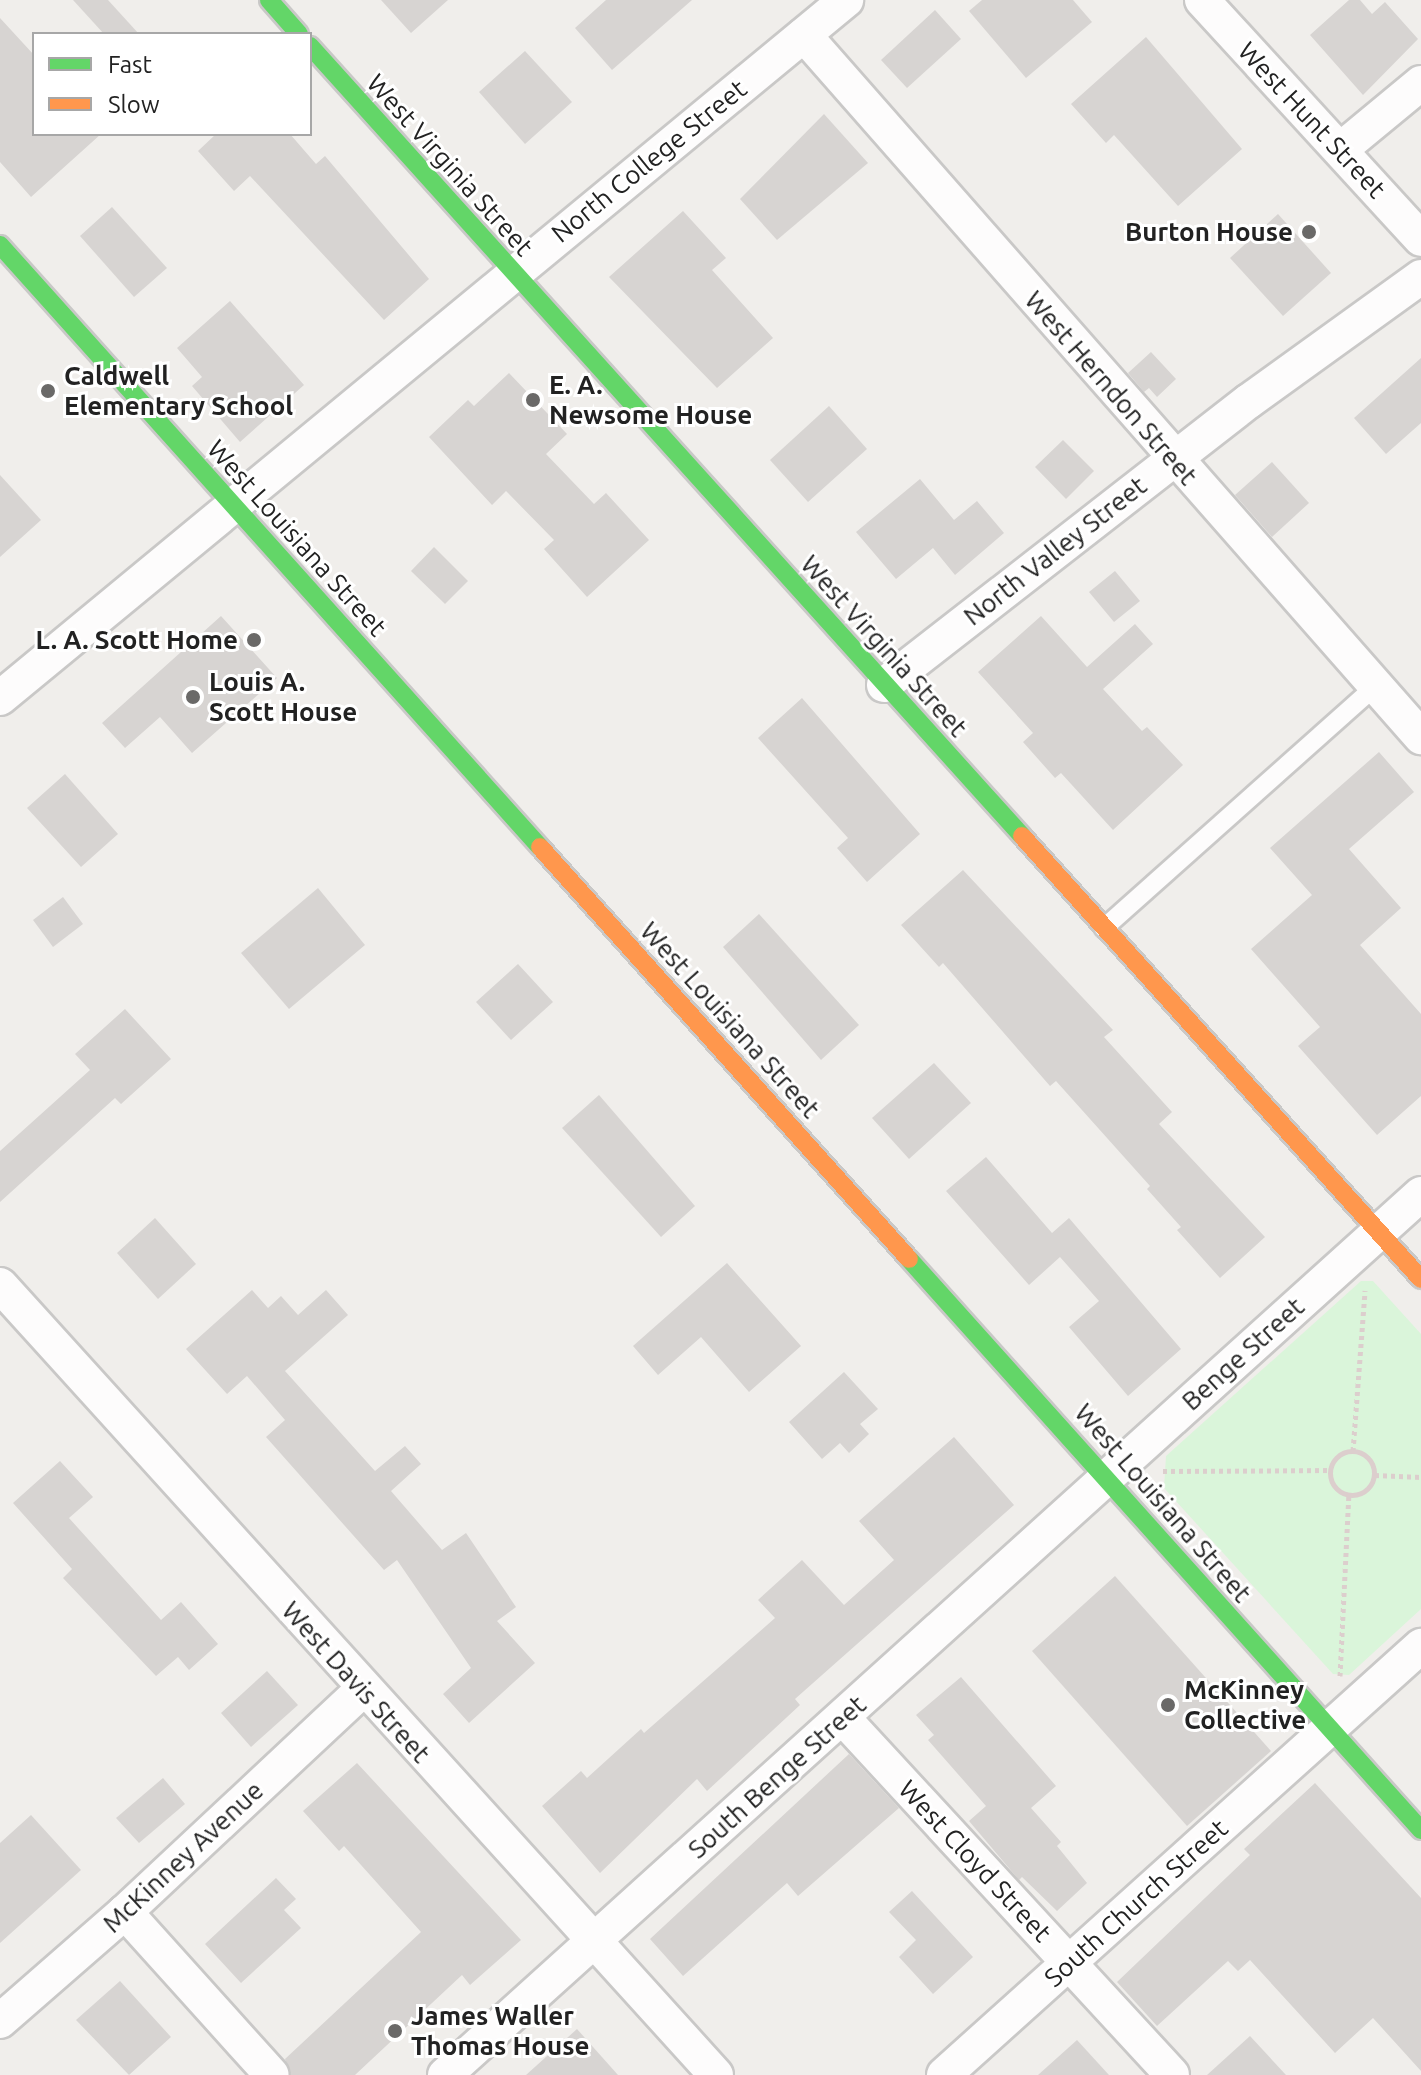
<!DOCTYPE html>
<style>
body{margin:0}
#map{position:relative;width:1421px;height:2075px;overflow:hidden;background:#f0eeeb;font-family:Ubuntu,sans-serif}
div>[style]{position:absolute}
.park>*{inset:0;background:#daf5da}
.building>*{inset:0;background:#d7d4d2}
.path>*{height:5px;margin-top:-2.5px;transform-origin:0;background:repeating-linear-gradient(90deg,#dccecd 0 4px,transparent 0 8px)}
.path>.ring{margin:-2.5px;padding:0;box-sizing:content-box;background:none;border:5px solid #dccecd;border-radius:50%}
.roads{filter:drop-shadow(2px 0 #c9c8c7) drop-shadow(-2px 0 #c9c8c7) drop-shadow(0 2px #c9c8c7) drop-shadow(0 -2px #c9c8c7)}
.lane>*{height:18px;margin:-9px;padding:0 9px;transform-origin:9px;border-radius:9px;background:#fdfcfc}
.street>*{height:34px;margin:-17px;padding:0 17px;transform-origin:17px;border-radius:17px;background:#fdfcfc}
.fast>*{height:18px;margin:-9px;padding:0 9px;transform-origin:9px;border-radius:9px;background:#63d668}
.slow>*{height:18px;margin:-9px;padding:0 9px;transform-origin:9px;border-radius:9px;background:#ff974d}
.dots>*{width:22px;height:22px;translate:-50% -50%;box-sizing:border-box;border:4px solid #fff;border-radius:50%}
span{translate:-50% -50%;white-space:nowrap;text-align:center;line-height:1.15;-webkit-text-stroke:6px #fff;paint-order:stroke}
.street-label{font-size:26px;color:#222}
.poi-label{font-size:26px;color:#222;font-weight:700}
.right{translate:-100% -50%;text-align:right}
.left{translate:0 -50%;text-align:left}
.legend{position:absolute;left:32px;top:32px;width:280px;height:104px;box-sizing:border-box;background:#fff;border:2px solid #a7a7a7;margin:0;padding:10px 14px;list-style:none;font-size:24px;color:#222}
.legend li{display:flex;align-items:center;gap:16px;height:40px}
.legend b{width:40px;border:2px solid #a7a7a7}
</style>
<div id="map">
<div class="park">
<i style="clip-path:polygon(1361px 1281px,1373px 1281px,1421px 1334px,1421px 1609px,1349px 1675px,1333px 1674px,1164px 1488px,1166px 1456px)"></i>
</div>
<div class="building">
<i style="clip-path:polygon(73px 0,108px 0,139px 34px,104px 34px)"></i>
<i style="clip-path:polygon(381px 0,448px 0,411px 33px)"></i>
<i style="clip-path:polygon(606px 0,692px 0,612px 70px,575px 28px)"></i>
<i style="clip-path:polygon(982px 0,1073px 0,1092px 22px,1026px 78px,969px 11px)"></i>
<i style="clip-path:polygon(1349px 0,1360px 0,1372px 14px,1385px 2px,1418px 39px,1363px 95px,1310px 35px)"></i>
<i style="clip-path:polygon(935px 10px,961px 39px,907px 88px,881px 60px)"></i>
<i style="clip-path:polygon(0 18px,34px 55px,34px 134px,101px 134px,31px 197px,0 162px)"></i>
<i style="clip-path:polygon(1146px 37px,1242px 149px,1178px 206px,1114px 135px,1106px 143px,1071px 104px)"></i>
<i style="clip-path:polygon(525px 51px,572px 102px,525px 144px,479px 92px)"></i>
<i style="clip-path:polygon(824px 114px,868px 163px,777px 240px,740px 199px)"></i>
<i style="clip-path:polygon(216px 134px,290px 134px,316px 164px,325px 156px,429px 279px,384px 320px,250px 176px,234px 191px,198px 151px)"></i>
<i style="clip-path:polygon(112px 207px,167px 268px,134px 297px,80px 236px)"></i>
<i style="clip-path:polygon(683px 211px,726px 258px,712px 270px,773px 338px,717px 388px,609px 277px)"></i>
<i style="clip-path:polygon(1278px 214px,1331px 273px,1283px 316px,1230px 258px)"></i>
<i style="clip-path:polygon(230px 301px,304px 385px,240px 442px,192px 386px,202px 377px,177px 348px)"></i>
<i style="clip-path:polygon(1151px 352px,1176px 379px,1157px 397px,1149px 388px,1144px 392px,1128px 373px)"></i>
<i style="clip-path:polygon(1421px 358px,1421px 423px,1386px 454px,1354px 418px)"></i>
<i style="clip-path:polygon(509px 373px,567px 434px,546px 454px,594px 504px,606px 493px,649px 540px,587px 597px,544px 549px,554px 540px,506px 491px,492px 505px,429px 437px,468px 400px,474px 406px)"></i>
<i style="clip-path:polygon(829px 406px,867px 449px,808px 502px,770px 460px)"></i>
<i style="clip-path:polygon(1063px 440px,1094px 471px,1066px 499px,1035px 467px)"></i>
<i style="clip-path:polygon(1272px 462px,1309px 503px,1272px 537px,1235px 495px)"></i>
<i style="clip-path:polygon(0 475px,41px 520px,0 557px)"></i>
<i style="clip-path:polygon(920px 479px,954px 520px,977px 501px,1004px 533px,955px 575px,933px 548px,896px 579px,856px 532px)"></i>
<i style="clip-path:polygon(434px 547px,468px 581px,445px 604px,411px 571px)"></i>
<i style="clip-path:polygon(1115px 571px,1140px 601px,1114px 622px,1089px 592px)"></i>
<i style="clip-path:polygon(221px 616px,277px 678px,192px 753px,160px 717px,125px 748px,102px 723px)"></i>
<i style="clip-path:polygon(1041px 616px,1087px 667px,1135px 624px,1153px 644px,1103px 689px,1142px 731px,1147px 727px,1183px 765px,1113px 830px,1061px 773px,1055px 778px,1023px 742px,1033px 733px,978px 672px)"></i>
<i style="clip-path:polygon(802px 698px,920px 834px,867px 882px,837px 848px,848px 838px,758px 738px)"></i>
<i style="clip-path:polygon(1379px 752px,1414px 792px,1349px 849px,1401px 908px,1360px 945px,1421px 1014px,1421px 1096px,1377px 1135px,1298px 1046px,1320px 1027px,1251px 949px,1312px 895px,1270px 848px)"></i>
<i style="clip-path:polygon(65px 774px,118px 834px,81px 867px,27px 808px)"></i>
<i style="clip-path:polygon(963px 870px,1113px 1030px,1104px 1037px,1172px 1112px,1159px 1124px,1265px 1237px,1220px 1278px,1177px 1230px,1181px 1227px,1147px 1189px,1150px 1186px,1056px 1081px,1050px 1086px,943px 963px,939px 967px,901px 925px)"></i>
<i style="clip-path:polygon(318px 888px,365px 945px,289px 1009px,241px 953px)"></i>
<i style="clip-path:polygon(63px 897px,83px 924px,53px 947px,33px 920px)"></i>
<i style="clip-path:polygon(759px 914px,859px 1025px,821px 1060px,723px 947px)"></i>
<i style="clip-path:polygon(518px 964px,553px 1002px,511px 1040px,476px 1002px)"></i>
<i style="clip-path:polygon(125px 1009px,171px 1059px,121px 1104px,115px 1098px,0 1202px,0 1151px,90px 1070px,75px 1054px)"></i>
<i style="clip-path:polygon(934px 1063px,971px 1103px,909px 1159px,872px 1118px)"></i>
<i style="clip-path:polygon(599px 1095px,695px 1206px,661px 1237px,562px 1128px)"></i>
<i style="clip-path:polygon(986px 1157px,1052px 1233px,1069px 1218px,1181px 1349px,1128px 1396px,1069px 1327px,1099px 1301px,1060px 1257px,1029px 1285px,946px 1191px)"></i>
<i style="clip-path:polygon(155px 1218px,196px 1264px,158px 1299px,117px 1253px)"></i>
<i style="clip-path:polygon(727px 1263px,801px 1346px,749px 1392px,701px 1337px,658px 1375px,633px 1346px)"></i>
<i style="clip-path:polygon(252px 1290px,268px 1308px,281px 1296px,298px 1315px,326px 1290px,348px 1315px,285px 1371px,375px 1471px,405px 1446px,421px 1464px,391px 1491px,442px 1550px,466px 1533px,516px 1607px,497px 1621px,535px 1663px,469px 1723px,443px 1694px,471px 1668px,397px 1560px,384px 1570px,266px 1437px,285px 1420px,247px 1376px,227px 1394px,186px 1349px)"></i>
<i style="clip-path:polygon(844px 1372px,878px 1409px,860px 1424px,869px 1434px,849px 1453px,840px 1443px,822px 1459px,789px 1422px)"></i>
<i style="clip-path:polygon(954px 1437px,1014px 1505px,795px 1699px,800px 1705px,707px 1791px,697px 1779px,600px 1873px,542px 1806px,581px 1771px,587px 1778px,641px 1729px,644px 1733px,775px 1618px,758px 1600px,802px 1560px,844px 1605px,894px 1560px,859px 1521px)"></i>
<i style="clip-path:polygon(60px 1461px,93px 1497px,69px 1518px,161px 1620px,181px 1602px,218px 1644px,189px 1670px,178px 1657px,156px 1676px,63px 1578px,72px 1569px,13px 1503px)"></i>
<i style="clip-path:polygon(1115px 1576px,1271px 1751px,1187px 1826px,1032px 1651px)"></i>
<i style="clip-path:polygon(267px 1671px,298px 1705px,251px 1747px,221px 1713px)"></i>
<i style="clip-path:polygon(961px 1677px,1056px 1786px,1031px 1808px,1061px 1842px,1057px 1846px,1087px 1883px,1057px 1911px,1022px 1877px,1019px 1880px,969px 1821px,986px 1806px,928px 1740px,934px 1735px,916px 1715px)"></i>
<i style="clip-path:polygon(849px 1754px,899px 1808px,798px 1896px,787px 1883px,683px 1976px,650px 1939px)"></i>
<i style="clip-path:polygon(357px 1763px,521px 1940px,470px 1985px,462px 1975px,355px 2075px,291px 2075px,285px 2059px,421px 1932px,344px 1846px,339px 1851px,303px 1811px)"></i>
<i style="clip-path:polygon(163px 1778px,185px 1804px,139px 1843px,116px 1818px)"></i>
<i style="clip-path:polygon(1315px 1783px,1421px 1898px,1421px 2071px,1373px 2018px,1335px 2053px,1250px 1960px,1238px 1971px,1228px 1961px,1157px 2026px,1117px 1982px,1250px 1855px,1244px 1849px)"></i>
<i style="clip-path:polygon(31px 1815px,81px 1870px,0 1943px,0 1843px)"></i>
<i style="clip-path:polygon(276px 1878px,296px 1899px,284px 1910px,301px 1928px,241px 1983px,205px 1944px)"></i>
<i style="clip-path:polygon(912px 1891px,973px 1957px,933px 1994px,899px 1957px,916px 1940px,889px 1912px)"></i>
<i style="clip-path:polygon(120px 1981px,171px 2037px,129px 2075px,76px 2020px)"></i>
<i style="clip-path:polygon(577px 2029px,618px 2075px,526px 2075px)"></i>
<i style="clip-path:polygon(1250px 2036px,1286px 2075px,1207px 2075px)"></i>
<i style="clip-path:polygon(1077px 2040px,1109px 2075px,1038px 2075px)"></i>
</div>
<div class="path">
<i style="left:1353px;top:1451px;width:161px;rotate:-85.7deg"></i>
<i class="ring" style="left:1330px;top:1451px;width:39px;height:39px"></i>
<i style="left:1163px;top:1471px;width:168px;rotate:-0.3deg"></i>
<i style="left:1375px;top:1475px;width:46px;rotate:2.5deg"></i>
<i style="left:1340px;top:1676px;width:181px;rotate:-87.2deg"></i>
</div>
<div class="roads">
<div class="lane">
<i style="left:1104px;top:928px;width:364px;rotate:-41.7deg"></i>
</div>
<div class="street">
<i style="left:1202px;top:0;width:324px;rotate:47.5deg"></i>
<i style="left:804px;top:35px;width:935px;rotate:48.69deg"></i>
<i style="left:1340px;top:150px;width:105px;rotate:-39.6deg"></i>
<i style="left:884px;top:685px;width:462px;rotate:-37.9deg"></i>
<i style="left:1249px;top:401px;width:212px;rotate:-35.8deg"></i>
<i style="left:0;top:698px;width:1097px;rotate:-39.52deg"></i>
<i style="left:0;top:1285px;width:1066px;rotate:47.81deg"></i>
<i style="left:843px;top:1718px;width:485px;rotate:47.3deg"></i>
<i style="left:125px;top:1912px;width:219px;rotate:48deg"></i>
<i style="left:0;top:2021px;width:166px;rotate:-41.1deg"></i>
<i style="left:125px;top:1912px;width:326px;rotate:-43.1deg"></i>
<i style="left:445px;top:2075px;width:1315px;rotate:-42.07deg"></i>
<i style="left:944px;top:2075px;width:642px;rotate:-41.97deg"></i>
</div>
<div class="fast">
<i style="left:269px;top:0;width:45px;rotate:48.6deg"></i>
<i style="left:310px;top:46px;width:1064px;rotate:47.97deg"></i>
<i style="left:0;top:245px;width:809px;rotate:48.11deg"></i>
<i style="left:909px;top:1259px;width:767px;rotate:48.12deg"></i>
</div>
<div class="slow">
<i style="left:1022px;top:836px;width:596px;rotate:47.99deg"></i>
<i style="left:540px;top:847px;width:553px;rotate:48.15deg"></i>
</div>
</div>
<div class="dots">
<i style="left:1309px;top:232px;background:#6a6968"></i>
<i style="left:48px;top:391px;background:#6a6968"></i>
<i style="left:533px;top:400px;background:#6a6968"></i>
<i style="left:254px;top:640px;background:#6a6968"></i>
<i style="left:193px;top:697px;background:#6a6968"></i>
<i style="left:1168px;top:1705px;background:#6a6968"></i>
<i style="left:395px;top:2031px;background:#6a6968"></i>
</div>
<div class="street-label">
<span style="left:1312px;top:120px;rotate:47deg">West Hunt Street</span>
<span style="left:649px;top:161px;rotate:-39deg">North College Street</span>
<span style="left:450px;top:165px;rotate:48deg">West Virginia Street</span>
<span style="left:1111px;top:388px;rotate:49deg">West Herndon Street</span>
<span style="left:297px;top:538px;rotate:48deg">West Louisiana Street</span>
<span style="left:1055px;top:551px;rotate:-38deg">North Valley Street</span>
<span style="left:884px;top:646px;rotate:48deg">West Virginia Street</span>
<span style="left:730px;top:1020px;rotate:48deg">West Louisiana Street</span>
<span style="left:1243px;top:1354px;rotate:-42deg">Benge Street</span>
<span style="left:1163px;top:1503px;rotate:49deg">West Louisiana Street</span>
<span style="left:356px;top:1682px;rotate:48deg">West Davis Street</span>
<span style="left:777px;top:1777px;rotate:-42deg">South Benge Street</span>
<span style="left:183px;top:1857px;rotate:-43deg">McKinney Avenue</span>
<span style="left:975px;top:1861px;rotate:47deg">West Cloyd Street</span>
<span style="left:1136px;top:1903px;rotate:-42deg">South Church Street</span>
</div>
<div class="poi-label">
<span class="right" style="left:1293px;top:232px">Burton House</span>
<span class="left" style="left:64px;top:391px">Caldwell<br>Elementary School</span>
<span class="left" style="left:549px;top:400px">E. A.<br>Newsome House</span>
<span class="right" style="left:238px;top:640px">L. A. Scott Home</span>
<span class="left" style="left:209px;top:697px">Louis A.<br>Scott House</span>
<span class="left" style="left:1184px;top:1705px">McKinney<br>Collective</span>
<span class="left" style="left:411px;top:2031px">James Waller<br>Thomas House</span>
</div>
<ul class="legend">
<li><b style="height:10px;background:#63d668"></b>Fast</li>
<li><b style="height:10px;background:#ff974d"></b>Slow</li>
</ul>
</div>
